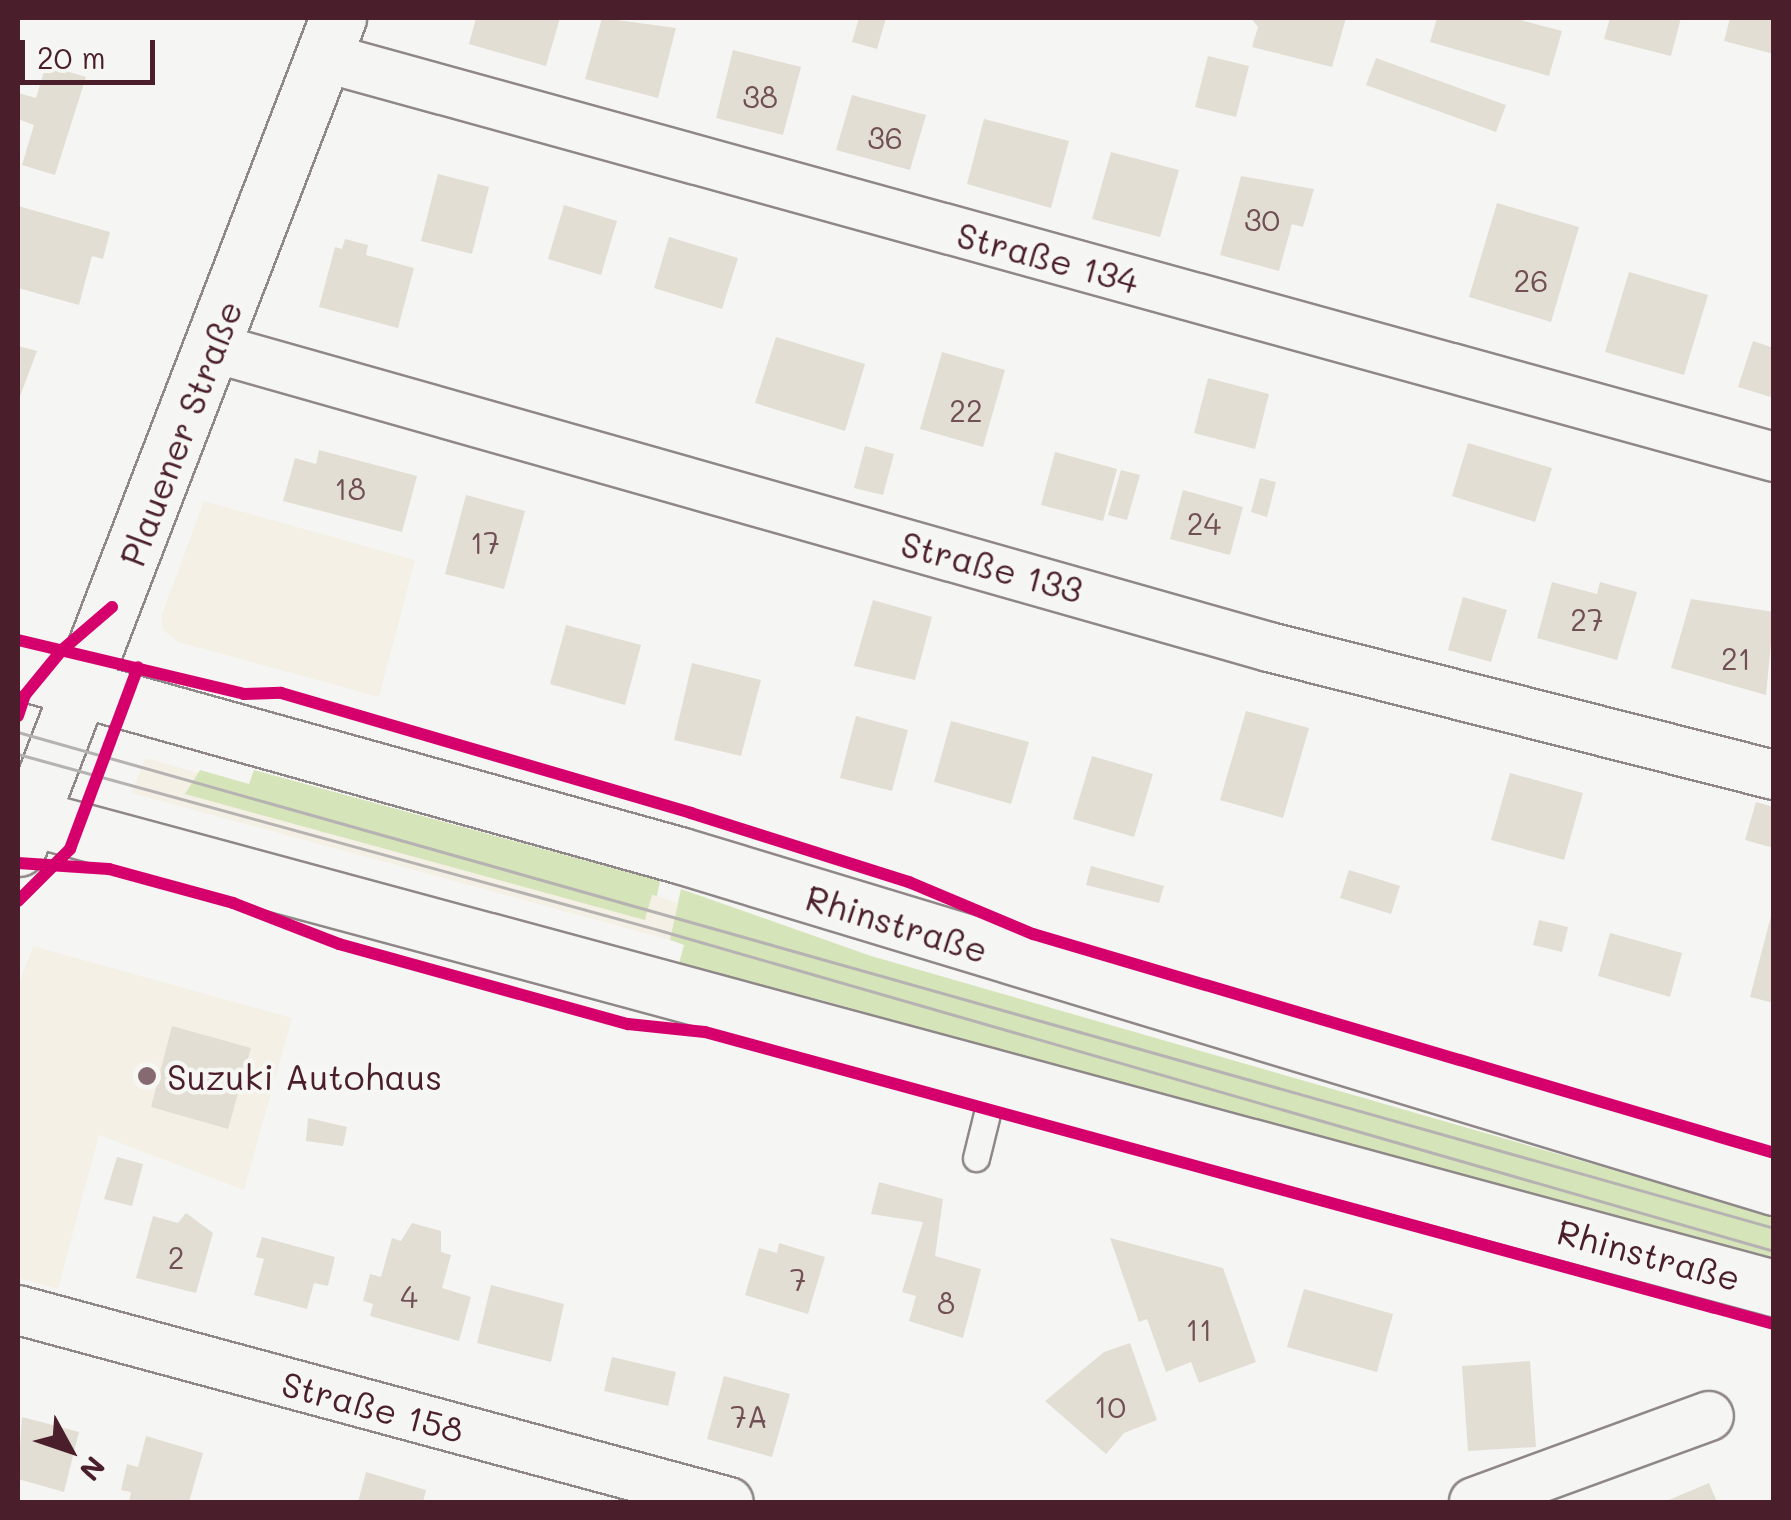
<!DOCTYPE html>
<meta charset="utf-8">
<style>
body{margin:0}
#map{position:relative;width:1791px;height:1520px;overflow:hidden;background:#f5f5f3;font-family:Mali,sans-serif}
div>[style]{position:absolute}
.built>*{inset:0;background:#f4f0e5}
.green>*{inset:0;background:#d6e4ba}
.building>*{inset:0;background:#e3ded4}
.roads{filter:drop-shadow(2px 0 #8f8788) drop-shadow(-2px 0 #8f8788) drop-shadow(0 2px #8f8788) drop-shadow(0 -2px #8f8788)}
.service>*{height:25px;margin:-12.5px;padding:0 12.5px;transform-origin:12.5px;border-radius:12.5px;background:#f5f5f3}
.minor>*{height:48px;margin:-24px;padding:0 24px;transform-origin:24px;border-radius:24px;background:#f5f5f3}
.tertiary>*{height:55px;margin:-27.5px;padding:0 27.5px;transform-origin:27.5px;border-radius:27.5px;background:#f5f5f3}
.secondary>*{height:55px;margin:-27.5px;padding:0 27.5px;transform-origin:27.5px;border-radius:27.5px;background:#f5f5f3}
.tram>*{height:2.5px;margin:-1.25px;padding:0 1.25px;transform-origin:1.25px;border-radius:1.25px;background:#b6b2b2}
.cycleway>*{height:12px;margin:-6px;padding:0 6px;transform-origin:6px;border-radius:6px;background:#d6006c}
.dots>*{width:28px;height:28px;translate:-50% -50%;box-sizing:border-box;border:5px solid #f6f6f2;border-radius:50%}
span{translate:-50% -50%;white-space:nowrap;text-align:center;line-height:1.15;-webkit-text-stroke:9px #f6f6f2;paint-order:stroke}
.number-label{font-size:30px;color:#704f55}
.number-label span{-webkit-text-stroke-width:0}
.street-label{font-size:35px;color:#4a1f2b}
.poi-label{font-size:35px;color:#4a1f2b}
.left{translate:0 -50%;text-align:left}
.frame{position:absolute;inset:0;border:20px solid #4a1f2b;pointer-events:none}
.north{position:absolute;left:20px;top:1400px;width:100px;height:100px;-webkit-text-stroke:8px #f6f6f2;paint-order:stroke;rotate:130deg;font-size:28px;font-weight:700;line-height:40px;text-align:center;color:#4a1f2b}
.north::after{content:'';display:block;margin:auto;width:35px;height:45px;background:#4a1f2b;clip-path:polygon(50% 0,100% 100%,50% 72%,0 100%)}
.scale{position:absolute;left:20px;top:40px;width:135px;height:45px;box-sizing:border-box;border:5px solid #4a1f2b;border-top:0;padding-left:12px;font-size:30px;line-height:35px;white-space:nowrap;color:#4a1f2b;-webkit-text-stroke:8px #f6f6f2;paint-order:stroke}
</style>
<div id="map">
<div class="built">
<i style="clip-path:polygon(204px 501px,415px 560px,379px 697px,178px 642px,163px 630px,161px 617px)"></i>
<i style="clip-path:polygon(145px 758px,199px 773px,194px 785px,645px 920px,652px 895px,657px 896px,678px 903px,670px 940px,132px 793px)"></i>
<i style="clip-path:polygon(33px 946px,292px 1018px,244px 1190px,99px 1135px,58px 1289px,18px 1278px,18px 987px)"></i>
</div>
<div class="green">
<i style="clip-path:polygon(200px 770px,249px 784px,254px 770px,660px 881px,657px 896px,652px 895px,645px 920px,185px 794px)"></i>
<i style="clip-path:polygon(681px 889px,871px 956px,1773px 1216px,1773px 1266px,818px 999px,678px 967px,684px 945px,670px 940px)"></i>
</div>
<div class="building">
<i style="clip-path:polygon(476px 18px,560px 18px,546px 66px,469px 44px)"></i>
<i style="clip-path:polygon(602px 18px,676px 28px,658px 98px,585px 79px)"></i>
<i style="clip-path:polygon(859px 18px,886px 18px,877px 49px,852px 42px)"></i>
<i style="clip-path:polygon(1251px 18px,1346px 18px,1332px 67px,1252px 47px,1258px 27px)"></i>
<i style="clip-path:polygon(1437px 18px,1513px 18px,1562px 31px,1549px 76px,1430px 42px)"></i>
<i style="clip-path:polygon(1610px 18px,1681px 18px,1671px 56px,1604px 39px)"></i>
<i style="clip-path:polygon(1730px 18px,1774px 18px,1774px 54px,1724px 41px)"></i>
<i style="clip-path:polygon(733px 50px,801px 67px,783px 135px,716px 118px)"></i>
<i style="clip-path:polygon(1208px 56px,1249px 66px,1236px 117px,1195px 107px)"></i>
<i style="clip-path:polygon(1376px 58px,1506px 105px,1496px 132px,1366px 85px)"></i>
<i style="clip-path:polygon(46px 65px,86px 77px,55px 175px,22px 165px,34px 125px,18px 119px,18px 93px,36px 98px)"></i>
<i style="clip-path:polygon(852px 95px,926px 115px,910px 170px,836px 150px)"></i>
<i style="clip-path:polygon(984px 119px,1069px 141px,1051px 208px,967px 184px)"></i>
<i style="clip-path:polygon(1111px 152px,1179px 170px,1160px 237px,1092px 219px)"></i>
<i style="clip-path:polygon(438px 174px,489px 187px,472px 254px,421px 241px)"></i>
<i style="clip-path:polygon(1241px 176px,1314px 189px,1303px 227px,1292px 224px,1279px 271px,1220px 255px)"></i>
<i style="clip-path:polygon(1497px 203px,1579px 227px,1551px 322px,1469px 297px)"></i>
<i style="clip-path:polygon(564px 205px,617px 221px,601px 275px,548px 259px)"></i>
<i style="clip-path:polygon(18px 206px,110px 232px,103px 259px,92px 256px,79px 305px,18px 288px)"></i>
<i style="clip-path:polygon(669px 237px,738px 258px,722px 309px,654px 288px)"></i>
<i style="clip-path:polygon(345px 239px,368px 245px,366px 255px,414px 268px,398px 328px,319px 307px,335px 247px,342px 249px)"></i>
<i style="clip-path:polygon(1629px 272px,1708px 295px,1684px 375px,1605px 352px)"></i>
<i style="clip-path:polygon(776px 337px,865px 364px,845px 431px,755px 403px)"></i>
<i style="clip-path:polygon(1753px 341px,1774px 348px,1774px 398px,1738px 387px)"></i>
<i style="clip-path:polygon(18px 346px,37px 351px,19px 399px,18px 399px)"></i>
<i style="clip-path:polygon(942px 352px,1005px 370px,983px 447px,920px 429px)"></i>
<i style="clip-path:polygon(1208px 378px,1269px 394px,1255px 449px,1194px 433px)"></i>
<i style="clip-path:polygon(1468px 443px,1552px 468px,1535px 522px,1452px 496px)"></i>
<i style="clip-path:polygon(865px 446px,894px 454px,883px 495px,854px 488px)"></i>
<i style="clip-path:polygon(319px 450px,417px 476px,402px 532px,283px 501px,295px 458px,316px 464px)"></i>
<i style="clip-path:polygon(1055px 452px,1117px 469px,1103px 521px,1041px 505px)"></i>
<i style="clip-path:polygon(1121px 470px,1140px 475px,1127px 520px,1108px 515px)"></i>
<i style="clip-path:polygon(1260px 478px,1276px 482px,1267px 517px,1251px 512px)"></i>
<i style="clip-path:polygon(1183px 490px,1243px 507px,1230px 555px,1170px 539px)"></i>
<i style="clip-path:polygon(466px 495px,525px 511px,504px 589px,445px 574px)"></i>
<i style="clip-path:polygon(1552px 582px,1597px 594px,1600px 582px,1637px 592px,1617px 660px,1537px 638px)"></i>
<i style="clip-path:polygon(1463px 597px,1507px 610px,1491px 662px,1448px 650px)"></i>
<i style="clip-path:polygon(1691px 599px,1774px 612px,1766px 695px,1671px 668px)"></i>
<i style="clip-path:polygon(873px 600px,932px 617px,915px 680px,854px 666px)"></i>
<i style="clip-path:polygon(566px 625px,641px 645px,625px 705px,550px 684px)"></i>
<i style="clip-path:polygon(692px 663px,761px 680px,741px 756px,674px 740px)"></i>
<i style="clip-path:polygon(1246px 711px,1309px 728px,1283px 818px,1220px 800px)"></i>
<i style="clip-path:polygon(856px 716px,908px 730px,892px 791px,840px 778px)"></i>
<i style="clip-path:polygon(951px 721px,1029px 742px,1011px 804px,934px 782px)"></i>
<i style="clip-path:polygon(1092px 756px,1153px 774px,1134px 837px,1073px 819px)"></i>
<i style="clip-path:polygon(1510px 773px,1583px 793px,1564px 860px,1491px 840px)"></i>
<i style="clip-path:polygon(1756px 802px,1774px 807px,1774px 848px,1745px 840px)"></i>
<i style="clip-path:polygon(1091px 866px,1164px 886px,1159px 903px,1086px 885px)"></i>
<i style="clip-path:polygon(1349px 870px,1400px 886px,1391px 914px,1340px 898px)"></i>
<i style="clip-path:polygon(1772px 912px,1774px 912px,1774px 1003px,1750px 997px)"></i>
<i style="clip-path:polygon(1539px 920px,1568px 927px,1562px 952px,1533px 945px)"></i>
<i style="clip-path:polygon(1610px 933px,1682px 953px,1670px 997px,1598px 976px)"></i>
<i style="clip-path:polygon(172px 1026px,251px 1048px,228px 1129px,151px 1107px)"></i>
<i style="clip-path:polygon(308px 1118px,347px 1127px,343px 1146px,306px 1141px)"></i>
<i style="clip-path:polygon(117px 1157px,143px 1164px,132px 1206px,104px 1199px)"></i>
<i style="clip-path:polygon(879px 1182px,943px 1199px,935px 1256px,981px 1269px,963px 1338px,909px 1321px,916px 1296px,902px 1292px,923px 1222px,871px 1214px)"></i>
<i style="clip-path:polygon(186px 1213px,213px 1233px,196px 1293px,136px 1278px,153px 1216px,178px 1223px)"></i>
<i style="clip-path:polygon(412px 1223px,441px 1231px,441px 1252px,451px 1255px,442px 1288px,471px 1297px,459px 1341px,370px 1316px,373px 1304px,363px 1301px,370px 1274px,381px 1277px,392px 1238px,401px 1241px)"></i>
<i style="clip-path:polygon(262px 1237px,335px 1257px,328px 1286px,314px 1283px,307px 1309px,254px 1295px,264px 1259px,256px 1257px)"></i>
<i style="clip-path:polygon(1110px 1238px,1223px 1268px,1256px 1362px,1199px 1383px,1191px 1362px,1166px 1372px,1147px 1319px,1139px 1322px)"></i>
<i style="clip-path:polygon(779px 1243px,825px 1257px,808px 1314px,745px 1295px,759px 1248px,777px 1253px)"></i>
<i style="clip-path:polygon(491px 1285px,564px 1304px,551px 1362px,477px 1343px)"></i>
<i style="clip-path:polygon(1304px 1289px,1393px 1314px,1377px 1372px,1287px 1347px)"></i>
<i style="clip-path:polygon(1130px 1343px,1157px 1420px,1124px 1433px,1106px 1454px,1045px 1401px,1104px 1352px)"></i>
<i style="clip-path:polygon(612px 1357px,676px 1372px,668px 1406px,604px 1391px)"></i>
<i style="clip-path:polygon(1530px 1361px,1536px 1447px,1468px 1451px,1462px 1366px)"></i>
<i style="clip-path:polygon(724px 1376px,790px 1394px,772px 1457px,707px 1439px)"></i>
<i style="clip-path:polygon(22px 1417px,79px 1432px,64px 1492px,18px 1479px)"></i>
<i style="clip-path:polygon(146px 1436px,203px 1453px,189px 1502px,129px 1502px,131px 1492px,121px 1490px,127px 1464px,138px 1467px)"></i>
<i style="clip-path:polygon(366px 1472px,426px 1490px,423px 1502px,358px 1502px)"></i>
<i style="clip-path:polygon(1709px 1483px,1717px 1502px,1664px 1502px)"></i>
</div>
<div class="roads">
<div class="service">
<i style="left:976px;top:1158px;width:83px;rotate:-76.1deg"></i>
</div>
<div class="minor">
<i style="left:323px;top:57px;width:1505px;rotate:15.41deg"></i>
<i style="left:214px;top:348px;width:1097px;rotate:15.82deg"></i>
<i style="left:1269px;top:647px;width:521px;rotate:14.22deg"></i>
<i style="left:18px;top:1310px;width:736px;rotate:15.11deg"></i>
<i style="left:1474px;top:1502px;width:250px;rotate:-20.1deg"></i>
</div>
<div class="tertiary">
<i style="left:18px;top:848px;width:890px;rotate:-68.92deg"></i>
</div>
<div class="secondary">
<i style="left:18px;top:671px;width:686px;rotate:15.56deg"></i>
<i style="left:679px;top:855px;width:1144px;rotate:16.87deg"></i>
<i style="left:18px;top:814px;width:1819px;rotate:15.11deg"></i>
</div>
</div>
<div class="tram">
<i style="left:18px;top:732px;width:1825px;rotate:15.77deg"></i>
<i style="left:18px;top:754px;width:665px;rotate:15.35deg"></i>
<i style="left:659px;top:930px;width:1160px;rotate:16.06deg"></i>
</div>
<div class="cycleway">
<i style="left:18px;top:640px;width:232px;rotate:13.4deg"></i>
<i style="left:244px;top:694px;width:37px;rotate:-2deg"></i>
<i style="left:281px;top:693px;width:427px;rotate:16.3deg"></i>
<i style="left:691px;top:813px;width:229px;rotate:17.6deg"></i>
<i style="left:909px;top:882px;width:134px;rotate:22.8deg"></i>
<i style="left:1033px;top:934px;width:773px;rotate:16.46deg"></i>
<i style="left:18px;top:716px;width:22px;rotate:-72deg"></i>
<i style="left:25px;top:695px;width:58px;rotate:-50.6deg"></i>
<i style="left:62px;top:650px;width:66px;rotate:-40.7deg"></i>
<i style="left:18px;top:863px;width:91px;rotate:3.8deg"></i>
<i style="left:109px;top:869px;width:129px;rotate:15.3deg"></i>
<i style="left:233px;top:903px;width:114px;rotate:21.1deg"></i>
<i style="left:339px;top:944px;width:300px;rotate:15.5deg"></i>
<i style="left:628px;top:1024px;width:77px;rotate:5.9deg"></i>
<i style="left:705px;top:1032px;width:1108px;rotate:15.28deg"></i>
<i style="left:18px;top:901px;width:74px;rotate:-45deg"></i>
<i style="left:70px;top:849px;width:194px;rotate:-69.5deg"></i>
</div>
<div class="dots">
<i style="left:147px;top:1076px;background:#866a71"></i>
</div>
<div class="number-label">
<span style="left:760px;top:96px">38</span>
<span style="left:885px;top:137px">36</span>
<span style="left:1262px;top:219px">30</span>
<span style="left:1531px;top:280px">26</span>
<span style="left:966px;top:410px">22</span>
<span style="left:350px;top:488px">18</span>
<span style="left:1204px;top:523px">24</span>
<span style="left:485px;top:542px">17</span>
<span style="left:1587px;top:619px">27</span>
<span style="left:1736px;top:658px">21</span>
<span style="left:176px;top:1257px">2</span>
<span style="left:798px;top:1279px">7</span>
<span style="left:409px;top:1296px">4</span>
<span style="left:946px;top:1302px">8</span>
<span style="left:1199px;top:1329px">11</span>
<span style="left:1110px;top:1406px">10</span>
<span style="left:749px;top:1416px">7A</span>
</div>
<div class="street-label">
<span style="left:1048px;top:257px;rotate:15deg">Straße 134</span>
<span style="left:180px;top:433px;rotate:-69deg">Plauener Straße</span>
<span style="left:992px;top:566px;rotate:15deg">Straße 133</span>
<span style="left:897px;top:923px;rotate:17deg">Rhinstraße</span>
<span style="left:1649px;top:1254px;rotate:15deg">Rhinstraße</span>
<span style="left:373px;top:1406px;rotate:15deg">Straße 158</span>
</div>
<div class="poi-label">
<span class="left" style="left:167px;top:1076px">Suzuki Autohaus</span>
</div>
<div class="frame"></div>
<div class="north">N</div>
<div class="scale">20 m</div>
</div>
